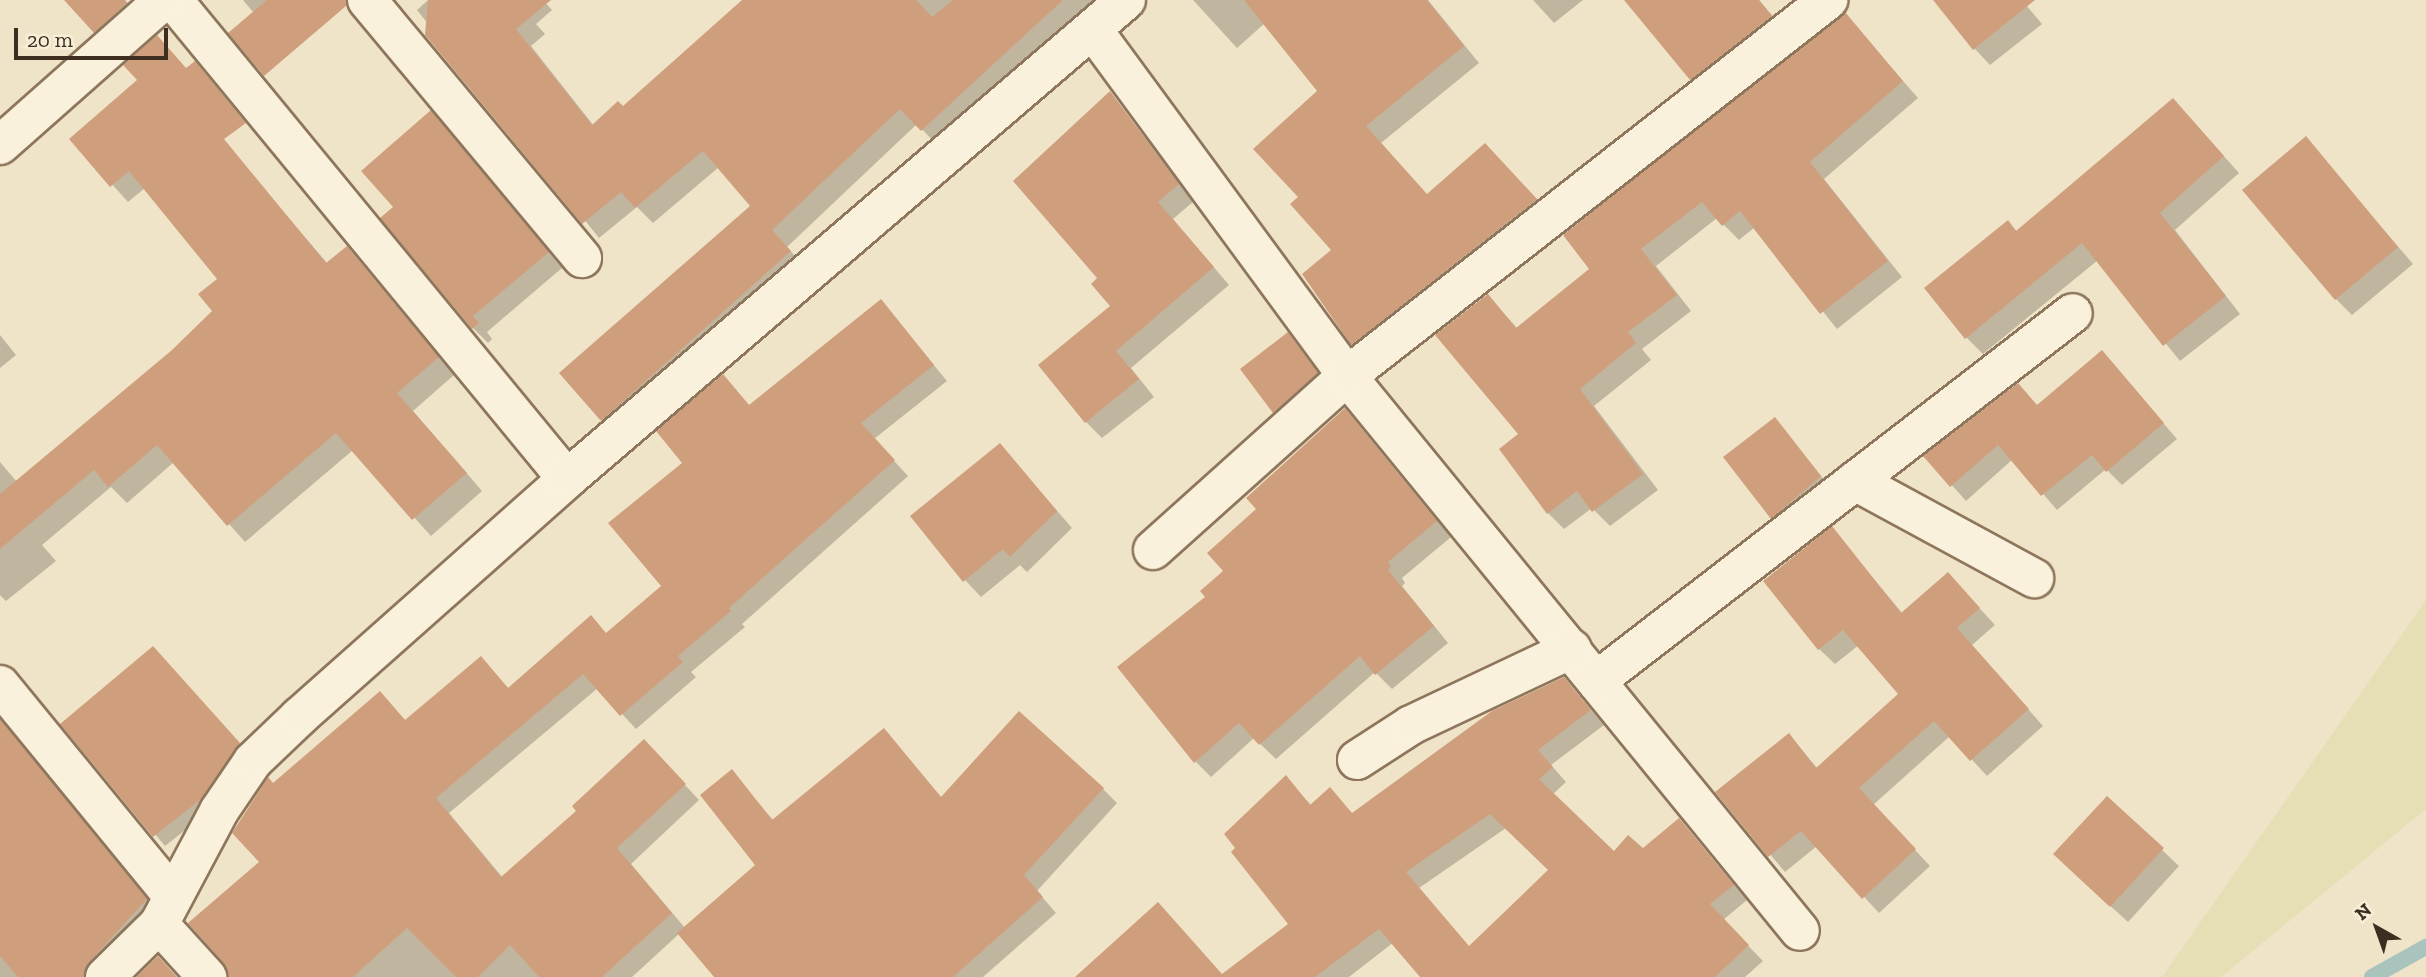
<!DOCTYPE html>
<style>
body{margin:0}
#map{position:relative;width:2426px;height:977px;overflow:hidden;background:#f0e4c8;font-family:"Zilla Slab",serif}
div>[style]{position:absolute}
.farmland>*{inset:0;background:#e6deb5}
.shadow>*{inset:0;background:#0003}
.stream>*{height:16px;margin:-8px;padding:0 8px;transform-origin:8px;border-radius:8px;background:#a9c4bc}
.building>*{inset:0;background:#cf9f7d}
.roads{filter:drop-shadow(2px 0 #8d765c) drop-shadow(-2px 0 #8d765c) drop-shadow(0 2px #8d765c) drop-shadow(0 -2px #8d765c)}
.street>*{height:38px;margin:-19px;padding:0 19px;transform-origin:19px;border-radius:19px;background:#faf1dc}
span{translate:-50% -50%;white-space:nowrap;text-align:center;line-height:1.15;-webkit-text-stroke:7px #f7eed8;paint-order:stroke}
.north{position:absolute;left:2342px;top:893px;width:70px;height:70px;-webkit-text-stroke:5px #f7eed8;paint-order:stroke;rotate:320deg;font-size:19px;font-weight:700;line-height:28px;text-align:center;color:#3d2e20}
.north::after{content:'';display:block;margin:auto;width:24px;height:32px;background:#3d2e20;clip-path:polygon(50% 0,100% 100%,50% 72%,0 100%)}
.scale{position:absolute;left:14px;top:28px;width:154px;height:32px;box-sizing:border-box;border:4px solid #3d2e20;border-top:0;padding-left:9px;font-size:21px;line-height:24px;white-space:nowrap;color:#3d2e20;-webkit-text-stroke:5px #f7eed8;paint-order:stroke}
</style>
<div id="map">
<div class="farmland">
<i style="clip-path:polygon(2426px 600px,2426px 809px,2221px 977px,2162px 977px)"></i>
</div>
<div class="shadow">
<i style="clip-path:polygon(68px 0,125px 0,140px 18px,109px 46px)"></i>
<i style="clip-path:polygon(243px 0,337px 0,272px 35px)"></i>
<i style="clip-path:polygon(428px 0,543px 0,552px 10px,536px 24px,545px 34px,531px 46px,594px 126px,624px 109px,745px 0,1095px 0,1104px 10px,938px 146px,917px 124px,787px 247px,806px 268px,618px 436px,602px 420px,752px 206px,719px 167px,653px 223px,637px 207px,599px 238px,417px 10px)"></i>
<i style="clip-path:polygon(1193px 0,1428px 0,1479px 63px,1381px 143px,1428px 196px,1501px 161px,1552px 216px,1368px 359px,1304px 274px,1334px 251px,1300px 197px,1320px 91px,1265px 23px,1237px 48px)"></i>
<i style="clip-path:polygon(1533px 0,1583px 0,1554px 23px)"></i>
<i style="clip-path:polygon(1690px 0,1759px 0,1787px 33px,1707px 95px,1691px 79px)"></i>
<i style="clip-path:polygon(1945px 0,2022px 0,2042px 24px,1990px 65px,1974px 48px)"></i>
<i style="clip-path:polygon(1845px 15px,1918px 98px,1824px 179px,1902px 277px,1837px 329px,1755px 227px,1739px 240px,1717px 218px,1656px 266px,1691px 311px,1642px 349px,1651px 360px,1594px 406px,1658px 490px,1610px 526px,1592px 508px,1564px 529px,1548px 513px,1521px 434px,1488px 296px,1518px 329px,1592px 269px)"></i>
<i style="clip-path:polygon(1110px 93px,1194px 201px,1173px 219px,1229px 285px,1131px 368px,1154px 397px,1102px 438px,1086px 422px,1112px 306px,1100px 278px)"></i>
<i style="clip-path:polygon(2189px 117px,2239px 173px,2175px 230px,2240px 314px,2180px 361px,2098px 260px,1983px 354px,1966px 337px,2008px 223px,2018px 232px)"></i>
<i style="clip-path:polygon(445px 128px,562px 268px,487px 332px,492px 339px,488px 343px,473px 328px,395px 207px)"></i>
<i style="clip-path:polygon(2306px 139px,2413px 264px,2352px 315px,2336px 299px)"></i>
<i style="clip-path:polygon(72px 140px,191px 141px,238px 159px,328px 264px,347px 248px,454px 375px,413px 411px,482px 491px,431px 536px,353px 450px,245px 542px,174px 462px,127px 503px,111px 487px,42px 545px,56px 561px,6px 601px,0 595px,0 462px,17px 482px,173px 352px,214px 311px,219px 279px,145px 188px,128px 202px)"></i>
<i style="clip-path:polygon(881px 301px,947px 381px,874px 439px,908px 476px,742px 624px,745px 627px,691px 672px,696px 677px,636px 729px,598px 688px,449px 813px,503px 878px,658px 756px,699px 800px,631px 864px,685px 928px,758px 865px,732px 772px,774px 821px,883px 730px,942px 798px,1103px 789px,1117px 803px,1037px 891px,1056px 913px,983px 977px,717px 977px,680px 933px,632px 977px,230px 977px,230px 971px,190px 924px,261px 862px,273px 785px,380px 694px,406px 721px,481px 658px,509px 689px,607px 634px,664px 586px,684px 463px,723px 376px,750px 406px)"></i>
<i style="clip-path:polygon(1287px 334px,1333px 390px,1290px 428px,1242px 369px)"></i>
<i style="clip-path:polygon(0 335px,16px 355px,0 368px)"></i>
<i style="clip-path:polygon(2102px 352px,2177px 439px,2122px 485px,2106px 469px,2057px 510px,2013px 459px,1966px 501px,1926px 456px,2018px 385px,2038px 406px)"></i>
<i style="clip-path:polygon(1344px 410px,1451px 537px,1402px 578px,1405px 583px,1402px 586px,1448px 643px,1392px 689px,1375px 672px,1276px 759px,1254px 738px,1211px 777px,1195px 761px,1208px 598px,1258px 509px)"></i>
<i style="clip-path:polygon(1775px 420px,1836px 494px,1788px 534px,1772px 518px)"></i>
<i style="clip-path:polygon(1000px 445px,1072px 528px,1027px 572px,1020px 565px,981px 597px,965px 580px)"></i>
<i style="clip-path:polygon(1832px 529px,1903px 614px,1948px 574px,1995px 625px,1972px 645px,2043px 726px,1987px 776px,1950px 736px,1873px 805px,1930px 866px,1879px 913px,1817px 846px,1785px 872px,1717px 792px,1789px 735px,1818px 769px,1900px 695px,1859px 645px,1835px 664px,1819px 649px)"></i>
<i style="clip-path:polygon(163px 659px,249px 755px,211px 810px,165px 846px,63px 724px)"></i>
<i style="clip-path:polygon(evenodd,1564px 679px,1604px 725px,1551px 765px,1566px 782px,1552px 795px,1614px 854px,1643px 850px,1679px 820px,1747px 900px,1723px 920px,1763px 961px,1745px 977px,1428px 977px,1394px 942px,1349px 977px,1076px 977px,1223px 976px,1290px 924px,1286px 778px,1312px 806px,1353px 814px,1564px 679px,1506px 828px,1550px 871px,1470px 948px,1419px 888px,1506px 828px)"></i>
<i style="clip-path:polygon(0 718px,161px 915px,103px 977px,0 977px)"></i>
<i style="clip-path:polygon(2107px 798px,2179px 866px,2128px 922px,2071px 870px)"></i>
</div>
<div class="stream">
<i style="left:2372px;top:977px;width:62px;rotate:-29.1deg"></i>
</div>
<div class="building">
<i style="clip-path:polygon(64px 0,125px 0,127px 3px,94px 33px)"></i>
<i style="clip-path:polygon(267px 0,346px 0,346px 6px,264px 76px,228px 33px)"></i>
<i style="clip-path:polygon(428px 0,551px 0,516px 29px,592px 125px,618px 101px,623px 106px,742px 0,916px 0,932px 17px,953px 0,1063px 0,921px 131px,900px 109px,772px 230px,791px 251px,601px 421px,559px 373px,750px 206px,703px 151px,635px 208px,621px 192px,582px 224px,425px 35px)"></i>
<i style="clip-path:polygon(1244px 0,1427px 0,1464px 46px,1366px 126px,1427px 194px,1485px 143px,1537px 199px,1351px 345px,1302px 274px,1331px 250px,1290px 204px,1298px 197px,1253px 149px,1317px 91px)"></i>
<i style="clip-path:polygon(1624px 0,1759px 0,1772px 16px,1690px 80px)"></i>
<i style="clip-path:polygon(1933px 0,2035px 0,1973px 50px)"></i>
<i style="clip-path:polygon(1845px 12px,1903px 81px,1810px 162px,1888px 261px,1820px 314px,1740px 211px,1722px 226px,1702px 202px,1641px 249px,1677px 295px,1628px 332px,1636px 343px,1580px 389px,1643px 474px,1592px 512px,1577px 491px,1547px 514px,1499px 449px,1518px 434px,1435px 335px,1488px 294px,1516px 328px,1589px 269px,1563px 235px)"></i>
<i style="clip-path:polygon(157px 35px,186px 68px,195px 61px,246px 123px,224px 139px,326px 263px,347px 246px,439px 357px,397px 393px,467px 473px,412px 520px,336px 433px,227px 526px,157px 445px,108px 487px,94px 470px,0 549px,0 494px,172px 350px,212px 311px,198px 294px,217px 279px,129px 171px,110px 187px,69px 139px,137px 80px,123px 65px)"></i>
<i style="clip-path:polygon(1110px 91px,1179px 184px,1158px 202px,1214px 267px,1116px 351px,1139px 379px,1085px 423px,1038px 365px,1110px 306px,1091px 284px,1097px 278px,1013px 181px)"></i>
<i style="clip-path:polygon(2173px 98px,2224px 156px,2160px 213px,2226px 296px,2163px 346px,2082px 243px,1965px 339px,1924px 288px,2008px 220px,2016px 231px)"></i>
<i style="clip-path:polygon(431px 110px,549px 252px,473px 316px,479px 323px,472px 329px,380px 218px,393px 207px,361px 171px)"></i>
<i style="clip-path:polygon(2306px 136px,2398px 247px,2335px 300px,2242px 190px)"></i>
<i style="clip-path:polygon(881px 299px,934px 365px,861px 423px,895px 460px,729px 608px,731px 611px,678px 656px,683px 662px,620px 716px,583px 674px,436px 798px,501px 877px,576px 811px,572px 806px,644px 739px,686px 784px,617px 848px,672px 913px,602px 977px,539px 977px,510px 945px,478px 977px,456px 977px,407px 928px,353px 977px,228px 977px,223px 962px,186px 921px,188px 923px,259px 862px,232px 833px,268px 777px,273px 783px,380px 691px,405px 720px,481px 656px,508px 688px,591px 615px,606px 633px,661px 586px,608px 523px,682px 463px,656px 431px,723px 374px,749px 405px)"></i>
<i style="clip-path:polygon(1288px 332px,1318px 373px,1273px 413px,1240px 369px)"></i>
<i style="clip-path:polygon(2102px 350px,2164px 423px,2106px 472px,2092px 455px,2041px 496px,1998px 445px,1950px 487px,1923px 456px,2018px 383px,2037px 405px)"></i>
<i style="clip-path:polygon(1345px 408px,1437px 521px,1388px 562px,1391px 566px,1388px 570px,1434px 626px,1375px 675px,1360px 656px,1259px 745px,1239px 723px,1194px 763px,1117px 667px,1205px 597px,1200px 591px,1223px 571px,1207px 553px,1256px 509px,1246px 498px)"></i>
<i style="clip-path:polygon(1775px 417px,1821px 476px,1771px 519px,1723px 457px)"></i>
<i style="clip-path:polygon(1000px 443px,1057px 511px,1010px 557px,1003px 549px,963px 582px,910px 516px)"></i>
<i style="clip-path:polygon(1832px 526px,1901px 613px,1948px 572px,1980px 608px,1957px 628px,2029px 709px,1970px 761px,1934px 721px,1859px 788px,1916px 849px,1862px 899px,1801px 831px,1768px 857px,1715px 792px,1789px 733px,1816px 768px,1898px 694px,1843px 630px,1818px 650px,1763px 581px)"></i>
<i style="clip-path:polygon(153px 646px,240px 743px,200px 800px,153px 837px,60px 724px)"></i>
<i style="clip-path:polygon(evenodd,1564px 677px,1591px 710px,1538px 750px,1553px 767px,1539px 779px,1614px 851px,1628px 835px,1643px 848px,1679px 818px,1734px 885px,1710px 904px,1749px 945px,1715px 977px,1420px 977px,1379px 929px,1315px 977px,1075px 977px,1158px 902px,1222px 974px,1288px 924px,1231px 852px,1235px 848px,1224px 834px,1286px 775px,1310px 805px,1330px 787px,1352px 813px,1492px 711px,1564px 677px,1490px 814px,1548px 870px,1469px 946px,1406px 872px,1490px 814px)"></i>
<i style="clip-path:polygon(1019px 711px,1104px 788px,1024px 875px,1043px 897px,953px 977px,714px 977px,677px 933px,755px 865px,700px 795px,732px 769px,772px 820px,884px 728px,941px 797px)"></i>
<i style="clip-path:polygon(0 719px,147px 899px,90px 961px,84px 977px,18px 977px,0 956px)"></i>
<i style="clip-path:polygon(2107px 796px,2164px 848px,2110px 907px,2053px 854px)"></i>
<i style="clip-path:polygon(158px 956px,177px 977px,136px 977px)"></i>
</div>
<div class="roads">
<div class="street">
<i style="left:173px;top:0;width:620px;rotate:50.56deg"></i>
<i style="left:367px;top:0;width:336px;rotate:50.2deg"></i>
<i style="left:1093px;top:30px;width:429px;rotate:53.7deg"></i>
<i style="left:1347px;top:376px;width:716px;rotate:50.78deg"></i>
<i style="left:0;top:145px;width:219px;rotate:-41.5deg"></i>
<i style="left:1855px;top:481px;width:204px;rotate:28.5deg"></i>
<i style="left:1153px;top:550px;width:261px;rotate:-41.9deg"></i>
<i style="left:1347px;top:376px;width:611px;rotate:-38.01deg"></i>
<i style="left:1596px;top:681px;width:602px;rotate:-37.65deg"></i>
<i style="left:0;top:685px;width:273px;rotate:50.7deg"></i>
<i style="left:1357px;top:760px;width:64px;rotate:-32.9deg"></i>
<i style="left:1411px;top:725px;width:178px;rotate:-25.3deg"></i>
<i style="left:159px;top:924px;width:72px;rotate:47.8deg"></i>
<i style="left:105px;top:977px;width:76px;rotate:-44.5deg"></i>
<i style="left:159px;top:924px;width:128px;rotate:-62deg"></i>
<i style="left:219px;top:811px;width:60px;rotate:-55.8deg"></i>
<i style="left:253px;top:761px;width:64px;rotate:-43.7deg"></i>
<i style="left:299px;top:717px;width:358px;rotate:-41.6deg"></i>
<i style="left:567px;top:479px;width:736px;rotate:-40.59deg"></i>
</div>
</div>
<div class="north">N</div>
<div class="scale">20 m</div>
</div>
